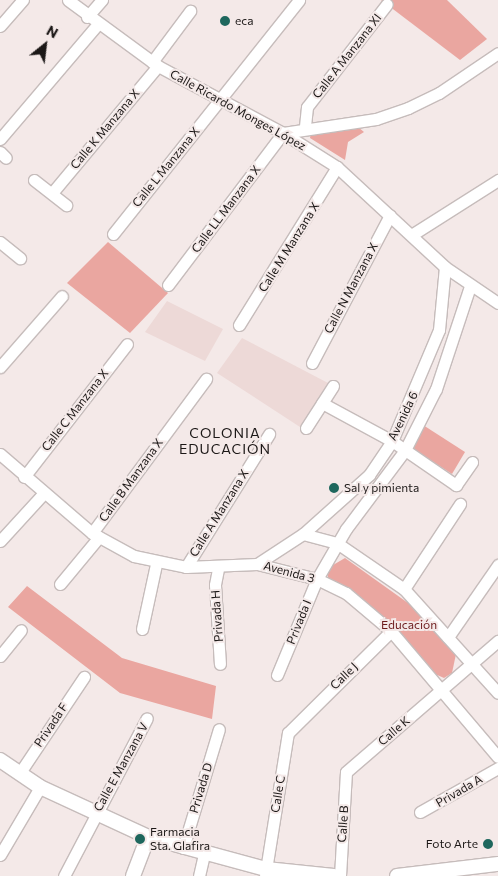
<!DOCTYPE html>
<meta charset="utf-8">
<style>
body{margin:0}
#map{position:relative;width:498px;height:876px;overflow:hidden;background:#f4e9e8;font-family:Commissioner,sans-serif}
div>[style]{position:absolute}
.built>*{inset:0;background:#edd9d7}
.green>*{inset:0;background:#eaa6a0}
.roads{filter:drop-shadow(1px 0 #c6bcbb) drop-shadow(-1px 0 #c6bcbb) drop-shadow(0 1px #c6bcbb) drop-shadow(0 -1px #c6bcbb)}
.minor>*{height:11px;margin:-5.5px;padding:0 5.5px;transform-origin:5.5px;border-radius:5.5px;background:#fff}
.tertiary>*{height:14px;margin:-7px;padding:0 7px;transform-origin:7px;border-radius:7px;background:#fff}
.dots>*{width:14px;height:14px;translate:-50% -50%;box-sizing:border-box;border:2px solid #f4e9e8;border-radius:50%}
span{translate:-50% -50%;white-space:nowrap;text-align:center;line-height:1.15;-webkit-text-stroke:4px #f4e9e8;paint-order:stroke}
.poi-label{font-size:12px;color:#1c1817}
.left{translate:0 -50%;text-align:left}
.right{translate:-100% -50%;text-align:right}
.street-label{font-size:12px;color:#1c1817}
.park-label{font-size:12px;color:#6d1b1c}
.neighbourhood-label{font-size:14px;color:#1c1817;letter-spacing:1px}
.north{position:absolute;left:20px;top:20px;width:50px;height:50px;-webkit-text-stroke:4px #f4e9e8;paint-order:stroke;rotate:29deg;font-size:14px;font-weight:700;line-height:20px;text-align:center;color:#1c1817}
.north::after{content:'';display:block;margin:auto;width:18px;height:22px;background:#1c1817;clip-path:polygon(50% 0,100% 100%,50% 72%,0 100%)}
</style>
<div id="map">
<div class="built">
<i style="clip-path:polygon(167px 301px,223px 329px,205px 361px,145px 332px)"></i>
<i style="clip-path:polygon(242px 338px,328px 383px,300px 427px,217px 373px)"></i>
</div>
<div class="green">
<i style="clip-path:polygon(381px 0,447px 0,487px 39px,460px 60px)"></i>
<i style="clip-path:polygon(358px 127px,364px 132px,348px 142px,345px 160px,310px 138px,311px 132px)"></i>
<i style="clip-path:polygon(108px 242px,168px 293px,130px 333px,67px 283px)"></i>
<i style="clip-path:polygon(423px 425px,465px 452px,452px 474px,410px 447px)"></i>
<i style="clip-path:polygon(345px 558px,415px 608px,456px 654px,452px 673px,444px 678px,435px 674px,328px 580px,328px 568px)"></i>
<i style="clip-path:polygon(27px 586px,122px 658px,216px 686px,212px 719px,120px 693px,8px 607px)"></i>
</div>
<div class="roads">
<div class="minor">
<i style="left:68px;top:0;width:112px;rotate:36.3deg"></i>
<i style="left:158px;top:66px;width:142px;rotate:28.2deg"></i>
<i style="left:283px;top:133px;width:64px;rotate:32.2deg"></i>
<i style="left:337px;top:167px;width:147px;rotate:42.8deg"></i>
<i style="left:445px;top:267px;width:64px;rotate:34.2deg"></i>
<i style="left:87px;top:17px;width:23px;rotate:-49deg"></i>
<i style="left:0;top:26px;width:35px;rotate:-49deg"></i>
<i style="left:152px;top:62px;width:64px;rotate:-53.3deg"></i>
<i style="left:305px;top:126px;width:19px;rotate:-84deg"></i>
<i style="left:307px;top:107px;width:130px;rotate:-52.2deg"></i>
<i style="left:0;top:139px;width:150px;rotate:-49.6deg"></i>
<i style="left:0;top:152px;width:8px;rotate:45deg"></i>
<i style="left:34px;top:180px;width:41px;rotate:38deg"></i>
<i style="left:52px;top:193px;width:165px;rotate:-50.2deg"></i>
<i style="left:113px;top:234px;width:299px;rotate:-51.5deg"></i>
<i style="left:413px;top:234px;width:101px;rotate:-32.4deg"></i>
<i style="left:0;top:242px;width:26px;rotate:39deg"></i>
<i style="left:168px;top:285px;width:191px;rotate:-52.9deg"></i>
<i style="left:283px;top:133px;width:94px;rotate:-8.6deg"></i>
<i style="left:376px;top:119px;width:34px;rotate:-19deg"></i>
<i style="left:408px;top:108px;width:34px;rotate:-26deg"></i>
<i style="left:439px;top:93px;width:71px;rotate:-34.1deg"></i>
<i style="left:239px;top:325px;width:186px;rotate:-58.2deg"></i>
<i style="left:312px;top:363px;width:167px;rotate:-62.2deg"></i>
<i style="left:0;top:367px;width:94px;rotate:-48.9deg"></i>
<i style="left:322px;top:403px;width:80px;rotate:28.5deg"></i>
<i style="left:392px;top:441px;width:78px;rotate:34.5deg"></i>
<i style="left:456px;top:485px;width:28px;rotate:-55deg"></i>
<i style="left:306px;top:428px;width:50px;rotate:-57.3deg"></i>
<i style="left:0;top:454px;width:121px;rotate:40.7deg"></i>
<i style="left:92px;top:533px;width:48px;rotate:28.7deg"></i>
<i style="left:134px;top:556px;width:53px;rotate:11.9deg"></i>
<i style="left:186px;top:567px;width:71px;rotate:-2.4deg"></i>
<i style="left:257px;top:564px;width:62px;rotate:14deg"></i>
<i style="left:317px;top:579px;width:32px;rotate:26deg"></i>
<i style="left:346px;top:593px;width:59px;rotate:40.2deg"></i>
<i style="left:391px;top:631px;width:165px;rotate:49.7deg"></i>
<i style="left:24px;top:477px;width:168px;rotate:-52.2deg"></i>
<i style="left:92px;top:533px;width:192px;rotate:-53.5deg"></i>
<i style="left:303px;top:534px;width:35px;rotate:15deg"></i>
<i style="left:337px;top:543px;width:81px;rotate:34.5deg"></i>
<i style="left:404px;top:589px;width:140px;rotate:47.9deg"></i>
<i style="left:0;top:541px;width:64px;rotate:-47.5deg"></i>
<i style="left:257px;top:564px;width:55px;rotate:-33.1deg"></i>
<i style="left:303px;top:534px;width:89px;rotate:-41.8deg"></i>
<i style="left:369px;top:475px;width:41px;rotate:-55.9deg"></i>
<i style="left:392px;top:441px;width:121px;rotate:-67.1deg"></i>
<i style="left:439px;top:330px;width:63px;rotate:-84.6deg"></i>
<i style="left:186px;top:567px;width:157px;rotate:-58deg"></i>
<i style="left:218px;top:569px;width:16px;rotate:101deg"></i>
<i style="left:215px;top:585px;width:79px;rotate:86.4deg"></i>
<i style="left:60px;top:584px;width:61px;rotate:-50.3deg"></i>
<i style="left:404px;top:589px;width:102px;rotate:-56.6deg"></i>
<i style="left:142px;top:629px;width:66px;rotate:-77.8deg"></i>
<i style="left:448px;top:637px;width:88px;rotate:-55.2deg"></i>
<i style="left:0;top:656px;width:33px;rotate:-51deg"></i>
<i style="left:277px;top:675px;width:104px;rotate:-67.4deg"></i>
<i style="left:317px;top:579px;width:58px;rotate:-59.9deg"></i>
<i style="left:346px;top:529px;width:99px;rotate:-53.2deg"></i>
<i style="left:405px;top:450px;width:68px;rotate:-63.1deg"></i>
<i style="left:436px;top:389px;width:108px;rotate:-71.7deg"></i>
<i style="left:19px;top:774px;width:117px;rotate:-56.2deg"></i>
<i style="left:420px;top:812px;width:90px;rotate:-29.4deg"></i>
<i style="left:183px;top:848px;width:124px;rotate:-73.2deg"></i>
<i style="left:0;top:855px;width:79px;rotate:-59.5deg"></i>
<i style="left:64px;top:876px;width:178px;rotate:-62.3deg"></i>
<i style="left:199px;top:876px;width:23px;rotate:-77deg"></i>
<i style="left:265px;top:876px;width:145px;rotate:-80.9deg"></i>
<i style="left:288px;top:733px;width:145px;rotate:-44.7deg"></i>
<i style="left:340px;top:876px;width:104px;rotate:-86.7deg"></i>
<i style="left:346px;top:772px;width:201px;rotate:-40.8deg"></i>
</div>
<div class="tertiary">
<i style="left:0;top:760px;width:48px;rotate:34deg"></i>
<i style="left:40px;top:787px;width:119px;rotate:24.8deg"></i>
<i style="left:148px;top:837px;width:122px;rotate:15.2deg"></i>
<i style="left:266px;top:869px;width:68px;rotate:5.9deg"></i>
<i style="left:133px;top:876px;width:42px;rotate:-69deg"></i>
<i style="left:397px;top:876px;width:102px;rotate:-6.8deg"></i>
</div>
</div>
<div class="dots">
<i style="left:225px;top:21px;background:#1e675d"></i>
<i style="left:334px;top:488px;background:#1e675d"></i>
<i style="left:140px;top:839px;background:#1e675d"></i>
<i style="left:488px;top:844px;background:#1e675d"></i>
</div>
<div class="poi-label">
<span class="left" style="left:235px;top:21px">eca</span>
<span class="left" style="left:344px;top:488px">Sal y pimienta</span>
<span class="left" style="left:150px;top:839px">Farmacia<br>Sta. Glafira</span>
<span class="right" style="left:478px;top:844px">Foto Arte</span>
</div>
<div class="street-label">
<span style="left:347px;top:56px;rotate:-52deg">Calle A Manzana XI</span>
<span style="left:238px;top:110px;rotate:29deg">Calle Ricardo Monges López</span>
<span style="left:105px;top:129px;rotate:-50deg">Calle K Manzana X</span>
<span style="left:166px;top:167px;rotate:-51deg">Calle L Manzana X</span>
<span style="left:226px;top:209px;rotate:-53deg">Calle LL Manzana X</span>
<span style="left:289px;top:247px;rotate:-58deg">Calle M Manzana X</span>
<span style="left:351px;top:288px;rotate:-62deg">Calle N Manzana X</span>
<span style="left:75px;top:410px;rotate:-52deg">Calle C Manzana X</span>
<span style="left:403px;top:416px;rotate:-64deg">Avenida 6</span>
<span style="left:131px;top:480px;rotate:-54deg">Calle B Manzana X</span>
<span style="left:219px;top:513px;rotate:-58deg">Calle A Manzana X</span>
<span style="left:289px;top:572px;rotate:15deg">Avenida 3</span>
<span style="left:217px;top:616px;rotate:-94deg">Privada H</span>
<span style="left:299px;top:622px;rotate:-68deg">Privada I</span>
<span style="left:344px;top:676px;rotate:-44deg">Calle J</span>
<span style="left:51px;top:725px;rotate:-56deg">Privada F</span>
<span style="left:394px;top:731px;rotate:-41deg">Calle K</span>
<span style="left:121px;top:767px;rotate:-61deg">Calle E Manzana V</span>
<span style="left:201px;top:788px;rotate:-73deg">Privada D</span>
<span style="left:459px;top:791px;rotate:-30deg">Privada A</span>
<span style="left:278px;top:794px;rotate:-81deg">Calle C</span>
<span style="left:343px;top:824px;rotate:-86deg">Calle B</span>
</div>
<div class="park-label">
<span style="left:409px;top:625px">Educación</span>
</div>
<div class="neighbourhood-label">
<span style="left:225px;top:441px">COLONIA<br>EDUCACIÓN</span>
</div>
<div class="north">N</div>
</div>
